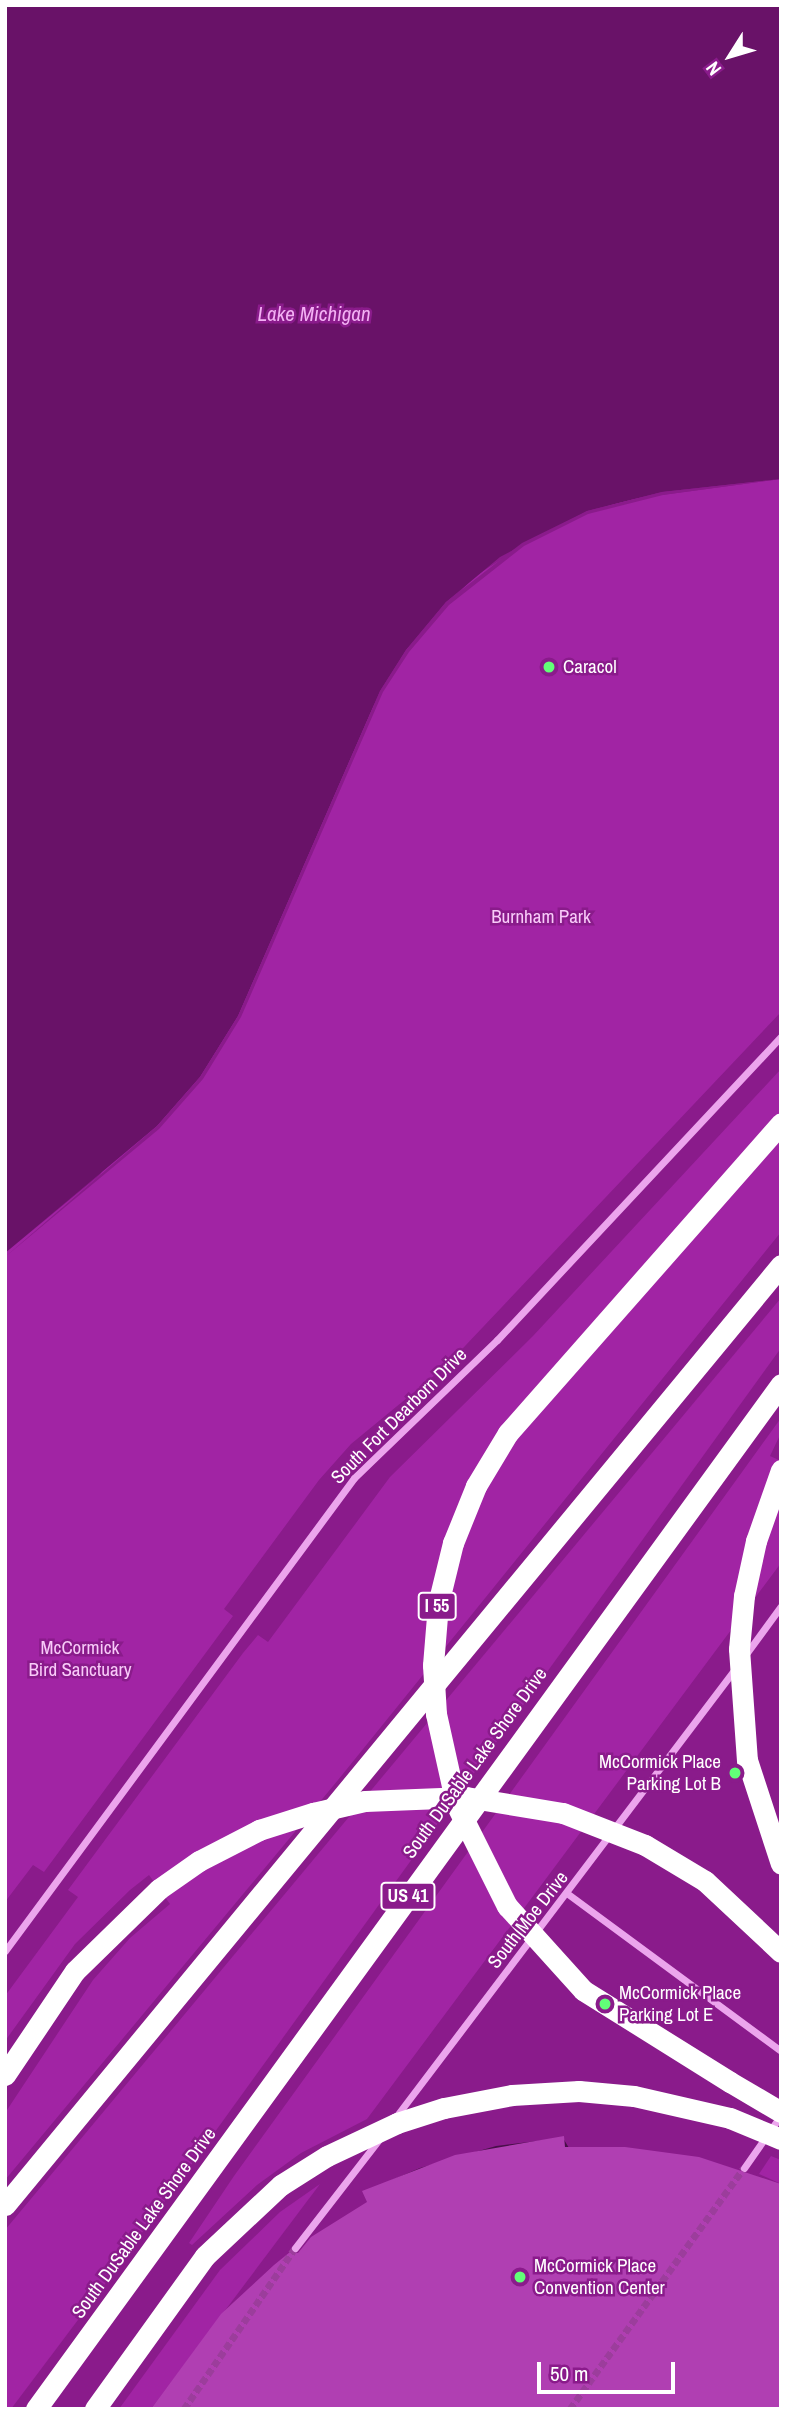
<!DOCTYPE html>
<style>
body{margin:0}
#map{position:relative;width:786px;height:2414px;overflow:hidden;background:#8a1b8b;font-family:"Archivo Narrow",sans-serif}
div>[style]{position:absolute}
.green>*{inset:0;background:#a124a4}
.water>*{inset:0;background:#691268}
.pier>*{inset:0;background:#8a1b8b}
.shadow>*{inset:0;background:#0007}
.building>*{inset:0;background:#b03fb2}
.street-tunnel>*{height:7px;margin-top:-3.5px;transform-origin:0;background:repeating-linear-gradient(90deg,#9c3d9c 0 7px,transparent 0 10.5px)}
.street>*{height:7px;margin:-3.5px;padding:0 3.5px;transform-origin:3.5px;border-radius:3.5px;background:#eca5ed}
.highway>*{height:21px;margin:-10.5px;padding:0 10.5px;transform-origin:10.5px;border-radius:10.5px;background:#fff}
.highway-bridge>*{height:21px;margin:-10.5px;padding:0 10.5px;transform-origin:10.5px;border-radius:10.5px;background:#fff}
.dots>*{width:19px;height:19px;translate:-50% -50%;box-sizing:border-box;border:4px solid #8a1b8b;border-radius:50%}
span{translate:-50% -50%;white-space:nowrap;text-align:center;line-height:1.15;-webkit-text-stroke:5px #8a1b8b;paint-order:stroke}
.shield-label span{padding:2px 5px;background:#8a1b8b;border:2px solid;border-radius:5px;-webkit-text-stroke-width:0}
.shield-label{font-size:18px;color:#fff;font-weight:700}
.poi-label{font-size:19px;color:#fff}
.left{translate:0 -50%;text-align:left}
.right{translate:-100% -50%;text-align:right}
.park-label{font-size:19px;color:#f8cbf9}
.street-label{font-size:19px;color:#fff}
.water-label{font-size:21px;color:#f3b1f4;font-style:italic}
.frame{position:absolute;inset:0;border:7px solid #fff;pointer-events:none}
.north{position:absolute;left:695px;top:21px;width:70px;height:70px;-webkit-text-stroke:5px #8a1b8b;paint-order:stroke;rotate:233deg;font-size:19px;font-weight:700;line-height:28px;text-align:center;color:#fff}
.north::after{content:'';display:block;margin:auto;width:24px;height:32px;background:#fff;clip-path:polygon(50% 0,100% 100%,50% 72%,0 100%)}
.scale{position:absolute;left:537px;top:2362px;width:138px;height:32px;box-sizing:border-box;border:4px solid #fff;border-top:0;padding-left:9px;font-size:21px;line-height:24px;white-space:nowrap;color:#fff;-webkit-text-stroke:5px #8a1b8b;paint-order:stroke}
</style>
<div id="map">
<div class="green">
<i style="clip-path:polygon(781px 479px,781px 1012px,447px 1365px,351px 1444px,319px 1480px,224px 1609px,233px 1616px,44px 1872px,33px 1865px,5px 1902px,5px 1253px,100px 1175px,406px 650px,474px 577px,553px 526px,624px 500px)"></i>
<i style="clip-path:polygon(781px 1069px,781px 1232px,338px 1780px,5px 2180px,5px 2113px,93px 1980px,130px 1938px,170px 1904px,149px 1875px,130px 1890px,75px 1944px,5px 2041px,5px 1996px,78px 1897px,68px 1890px,243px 1653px,258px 1635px,268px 1642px,390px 1477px,533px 1336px)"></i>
<i style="clip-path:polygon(781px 1298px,781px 1348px,108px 2280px,11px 2409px,5px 2409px,5px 2230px)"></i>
<i style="clip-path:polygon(781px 1418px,781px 1433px,770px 1456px,781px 1461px,781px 1563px,367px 2119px,301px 2153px,257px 2185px,192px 2245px,189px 2243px,234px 2176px)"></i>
<i style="clip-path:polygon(771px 2156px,781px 2160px,779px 2183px,759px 2174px)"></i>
<i style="clip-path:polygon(320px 2184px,151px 2409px,119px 2409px,220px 2270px,280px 2212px)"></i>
</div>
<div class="water">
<i style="clip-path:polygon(5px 5px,781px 5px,781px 479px,662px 492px,587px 511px,500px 557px,446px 602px,406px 650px,380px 691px,238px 1016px,200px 1077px,157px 1126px,5px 1253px)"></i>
</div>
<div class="pier">
<i style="clip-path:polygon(781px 479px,663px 495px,588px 514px,524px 546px,449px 605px,409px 652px,383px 692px,241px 1017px,203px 1079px,159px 1129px,5px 1257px,157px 1126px,200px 1077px,238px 1016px,380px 691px,406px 650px,446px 602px,522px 543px,587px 511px,662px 492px)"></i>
</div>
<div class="shadow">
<i style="clip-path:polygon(563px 2138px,569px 2148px,699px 2159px,781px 2186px,299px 2255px,369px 2203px,364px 2192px,420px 2168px,496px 2146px)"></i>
</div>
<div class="building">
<i style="clip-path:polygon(564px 2136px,565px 2147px,625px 2147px,699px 2157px,781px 2184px,781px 2409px,151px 2409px,221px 2314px,274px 2265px,290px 2252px,298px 2253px,311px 2237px,367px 2202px,362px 2191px,455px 2155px)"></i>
</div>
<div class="street-tunnel">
<i style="left:184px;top:2409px;width:196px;rotate:-55.4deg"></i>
<i style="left:570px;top:2409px;width:297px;rotate:-54.2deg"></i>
</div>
<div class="street">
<i style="left:746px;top:1654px;width:59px;rotate:-53.9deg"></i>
<i style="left:568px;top:1894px;width:265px;rotate:36.4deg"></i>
<i style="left:5px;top:1951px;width:588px;rotate:-53.58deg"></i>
<i style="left:354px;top:1478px;width:199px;rotate:-44deg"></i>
<i style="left:497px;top:1340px;width:415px;rotate:-46.9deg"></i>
<i style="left:395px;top:2118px;width:563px;rotate:-52.87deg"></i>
<i style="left:744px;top:2168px;width:65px;rotate:-55.1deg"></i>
<i style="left:295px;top:2248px;width:139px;rotate:-52.3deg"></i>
</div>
<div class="highway">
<i style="left:5px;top:2075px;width:125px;rotate:-56.1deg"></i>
<i style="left:75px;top:1971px;width:117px;rotate:-44.3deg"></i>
<i style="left:730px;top:2082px;width:59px;rotate:30.5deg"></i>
<i style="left:5px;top:2205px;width:1219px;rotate:-50.46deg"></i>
<i style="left:36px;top:2409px;width:1267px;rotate:-53.99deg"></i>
<i style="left:95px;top:2409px;width:188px;rotate:-54.3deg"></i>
</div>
<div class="highway-bridge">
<i style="left:781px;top:1470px;width:75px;rotate:109.4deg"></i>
<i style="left:756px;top:1541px;width:56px;rotate:102.3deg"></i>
<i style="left:744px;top:1596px;width:53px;rotate:95.4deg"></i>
<i style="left:739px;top:1649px;width:111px;rotate:85.9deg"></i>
<i style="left:747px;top:1760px;width:109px;rotate:71.9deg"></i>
<i style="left:159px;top:1889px;width:49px;rotate:-35deg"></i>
<i style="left:199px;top:1861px;width:68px;rotate:-27.3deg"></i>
<i style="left:259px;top:1830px;width:57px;rotate:-17.5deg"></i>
<i style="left:313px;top:1813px;width:53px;rotate:-13deg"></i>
<i style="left:365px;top:1801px;width:101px;rotate:-2.3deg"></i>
<i style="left:466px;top:1797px;width:98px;rotate:9.4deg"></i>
<i style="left:563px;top:1813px;width:88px;rotate:21.3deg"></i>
<i style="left:645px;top:1845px;width:70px;rotate:31deg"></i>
<i style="left:705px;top:1881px;width:104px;rotate:43.1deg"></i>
<i style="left:730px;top:2082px;width:173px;rotate:-148deg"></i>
<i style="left:583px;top:1990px;width:113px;rotate:-132.1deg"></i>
<i style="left:507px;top:1906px;width:114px;rotate:-116.6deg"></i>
<i style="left:456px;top:1804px;width:92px;rotate:-102.5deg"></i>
<i style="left:436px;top:1714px;width:49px;rotate:-93.5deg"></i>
<i style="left:433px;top:1665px;width:61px;rotate:-85.3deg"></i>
<i style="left:438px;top:1604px;width:63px;rotate:-76.2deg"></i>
<i style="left:453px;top:1543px;width:61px;rotate:-68deg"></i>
<i style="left:476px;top:1486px;width:62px;rotate:-58.9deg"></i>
<i style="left:508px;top:1433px;width:413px;rotate:-48.6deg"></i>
<i style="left:205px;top:2256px;width:104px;rotate:-43.1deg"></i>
<i style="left:281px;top:2185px;width:54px;rotate:-32.2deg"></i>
<i style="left:327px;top:2156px;width:77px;rotate:-25.2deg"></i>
<i style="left:397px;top:2123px;width:49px;rotate:-17.7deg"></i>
<i style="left:444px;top:2108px;width:69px;rotate:-10.8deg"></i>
<i style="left:512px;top:2095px;width:67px;rotate:-3.4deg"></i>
<i style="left:579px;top:2091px;width:55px;rotate:5.2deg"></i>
<i style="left:634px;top:2096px;width:98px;rotate:12.9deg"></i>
<i style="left:730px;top:2118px;width:55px;rotate:22.4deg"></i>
</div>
<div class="dots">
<i style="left:549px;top:667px;background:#62fe78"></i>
<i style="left:735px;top:1773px;background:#62fe78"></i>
<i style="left:605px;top:2004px;background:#62fe78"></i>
<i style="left:520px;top:2277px;background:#62fe78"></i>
</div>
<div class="shield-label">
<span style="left:437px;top:1606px">I 55</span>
<span style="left:408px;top:1896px">US 41</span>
</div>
<div class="poi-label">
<span class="left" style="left:563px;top:667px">Caracol</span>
<span class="right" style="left:721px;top:1773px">McCormick Place<br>Parking Lot B</span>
<span class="left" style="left:619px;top:2004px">McCormick Place<br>Parking Lot E</span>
<span class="left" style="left:534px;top:2277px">McCormick Place<br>Convention Center</span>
</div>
<div class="park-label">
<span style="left:541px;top:917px">Burnham Park</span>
<span style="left:80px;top:1659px">McCormick<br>Bird Sanctuary</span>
</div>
<div class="street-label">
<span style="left:399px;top:1416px;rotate:-45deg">South Fort Dearborn Drive</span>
<span style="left:475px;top:1763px;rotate:-54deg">South DuSable Lake Shore Drive</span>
<span style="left:528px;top:1920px;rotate:-52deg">South Moe Drive</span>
<span style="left:144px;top:2223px;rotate:-54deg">South DuSable Lake Shore Drive</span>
</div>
<div class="water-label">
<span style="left:314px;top:314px">Lake Michigan</span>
</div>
<div class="frame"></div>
<div class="north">N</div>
<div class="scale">50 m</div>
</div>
